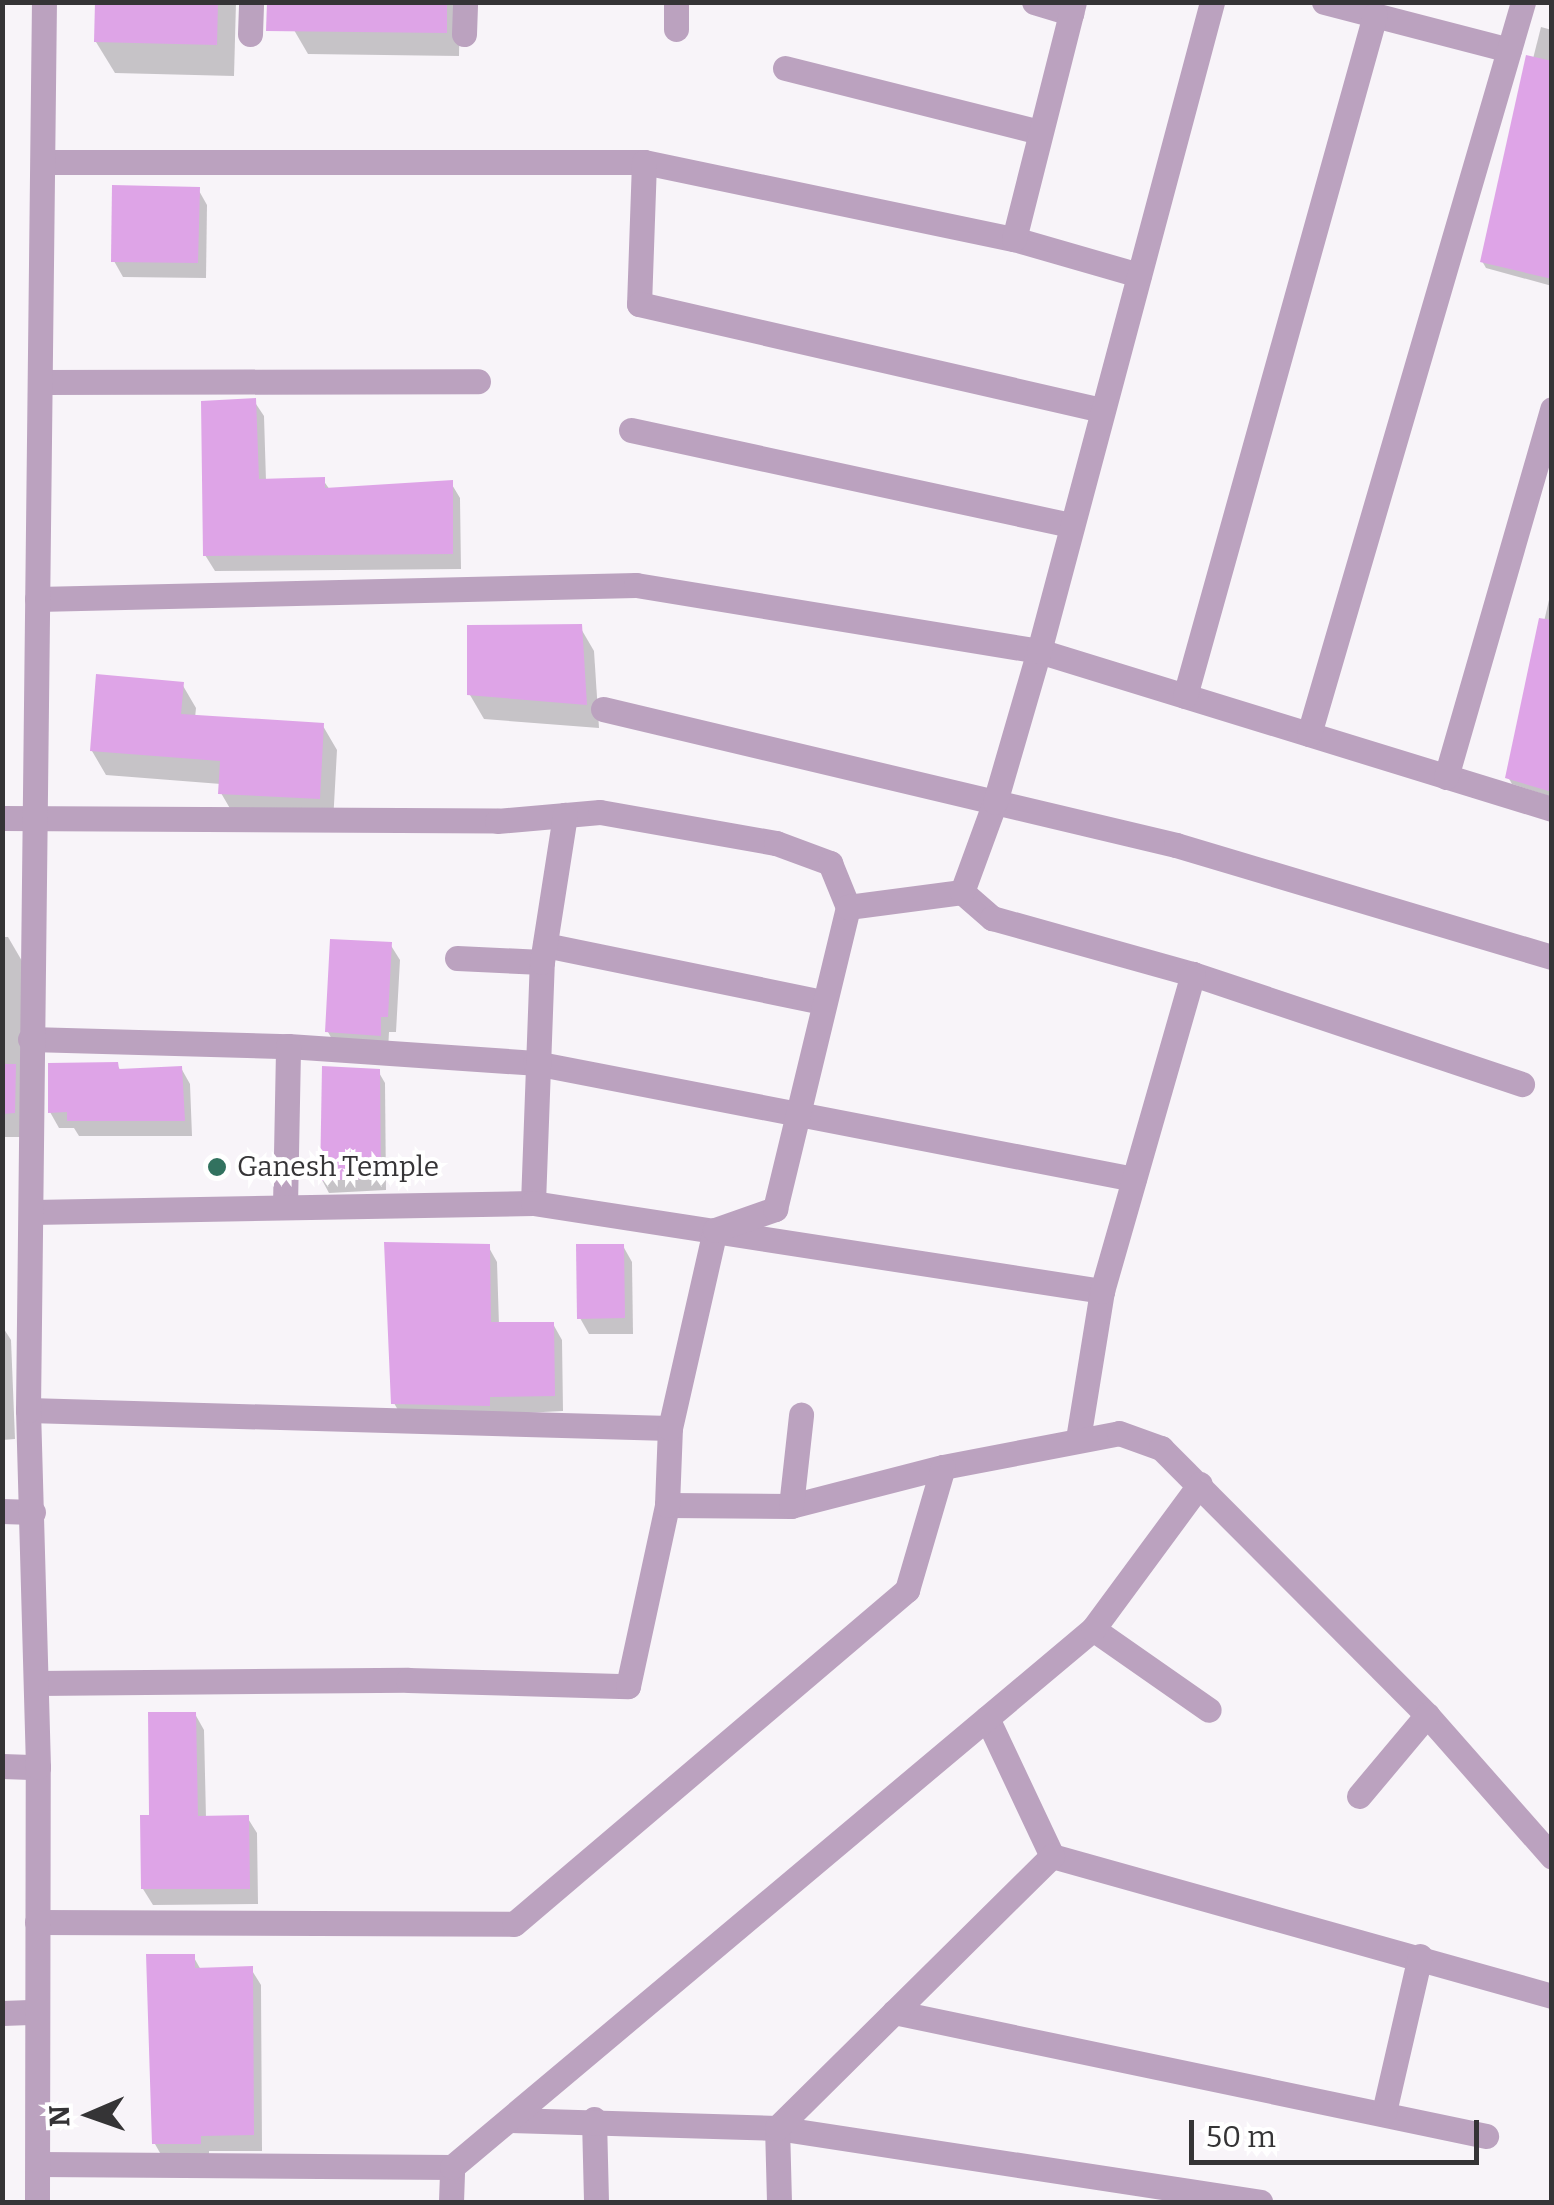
<!DOCTYPE html>
<style>
body{margin:0}
#map{position:relative;width:1554px;height:2205px;overflow:hidden;background:#f8f4f9;font-family:Bitter,serif}
div>[style]{position:absolute}
.shadow>*{inset:0;background:#0003}
.building>*{inset:0;background:#dea4e7}
.minor>*{height:25px;margin:-12.5px;padding:0 12.5px;transform-origin:12.5px;border-radius:12.5px;background:#bba2bf}
.dots>*{width:28px;height:28px;translate:-50% -50%;box-sizing:border-box;border:5px solid #fff;border-radius:50%}
span{translate:-50% -50%;white-space:nowrap;text-align:center;line-height:1.15;-webkit-text-stroke:8px #fff;paint-order:stroke}
.poi-label{font-size:28px;color:#353436}
.left{translate:0 -50%;text-align:left}
.frame{position:absolute;inset:0;border:5px solid #353436;pointer-events:none}
.north{position:absolute;left:40px;top:2065px;width:100px;height:100px;-webkit-text-stroke:8px #fff;paint-order:stroke;rotate:268deg;font-size:28px;font-weight:700;line-height:40px;text-align:center;color:#353436}
.north::after{content:'';display:block;margin:auto;width:35px;height:45px;background:#353436;clip-path:polygon(50% 0,100% 100%,50% 72%,0 100%)}
.scale{position:absolute;left:1189px;top:2120px;width:290px;height:45px;box-sizing:border-box;border:5px solid #353436;border-top:0;padding-left:12px;font-size:30px;line-height:35px;white-space:nowrap;color:#353436;-webkit-text-stroke:8px #fff;paint-order:stroke}
</style>
<div id="map">
<div class="shadow">
<i style="clip-path:polygon(97px 2px,236px 2px,234px 76px,115px 73px,96px 42px)"></i>
<i style="clip-path:polygon(295px 2px,460px 2px,459px 56px,308px 54px,294px 30px)"></i>
<i style="clip-path:polygon(1541px 27px,1552px 30px,1552px 286px,1486px 268px,1482px 261px)"></i>
<i style="clip-path:polygon(198px 189px,207px 205px,206px 278px,123px 277px,114px 261px)"></i>
<i style="clip-path:polygon(254px 401px,264px 416px,266px 481px,323px 480px,330px 490px,451px 483px,460px 498px,461px 569px,215px 571px,205px 555px)"></i>
<i style="clip-path:polygon(1552px 587px,1552px 797px,1512px 784px,1508px 777px)"></i>
<i style="clip-path:polygon(580px 627px,594px 651px,599px 728px,484px 719px,470px 695px)"></i>
<i style="clip-path:polygon(182px 684px,196px 708px,195px 718px,323px 726px,337px 750px,333px 823px,235px 817px,221px 793px,221px 784px,106px 775px,92px 751px)"></i>
<i style="clip-path:polygon(2px 937px,8px 937px,22px 961px,28px 1137px,2px 1137px)"></i>
<i style="clip-path:polygon(390px 944px,400px 960px,396px 1032px,389px 1032px,388px 1051px,337px 1048px,328px 1032px)"></i>
<i style="clip-path:polygon(117px 1065px,121px 1071px,181px 1068px,190px 1084px,192px 1136px,79px 1136px,74px 1128px,59px 1128px,50px 1112px)"></i>
<i style="clip-path:polygon(378px 1071px,385px 1083px,386px 1190px,329px 1193px,322px 1180px)"></i>
<i style="clip-path:polygon(488px 1246px,497px 1262px,499px 1325px,553px 1324px,562px 1340px,563px 1411px,403px 1419px,394px 1403px)"></i>
<i style="clip-path:polygon(623px 1246px,632px 1262px,633px 1334px,589px 1334px,580px 1318px)"></i>
<i style="clip-path:polygon(2px 1326px,11px 1340px,15px 1439px,2px 1440px)"></i>
<i style="clip-path:polygon(195px 1714px,204px 1730px,206px 1818px,247px 1817px,257px 1833px,258px 1904px,153px 1905px,143px 1889px,152px 1818px)"></i>
<i style="clip-path:polygon(193px 1956px,201px 1970px,251px 1969px,261px 1985px,262px 2151px,209px 2151px,209px 2159px,164px 2160px,155px 2144px)"></i>
</div>
<div class="building">
<i style="clip-path:polygon(95px 2px,218px 2px,217px 45px,94px 42px)"></i>
<i style="clip-path:polygon(267px 2px,447px 2px,447px 33px,266px 31px)"></i>
<i style="clip-path:polygon(1526px 55px,1552px 61px,1552px 279px,1480px 262px)"></i>
<i style="clip-path:polygon(112px 185px,200px 187px,198px 263px,111px 262px)"></i>
<i style="clip-path:polygon(256px 398px,259px 479px,325px 477px,325px 488px,453px 480px,453px 554px,203px 556px,201px 401px)"></i>
<i style="clip-path:polygon(1539px 618px,1552px 620px,1552px 792px,1505px 778px)"></i>
<i style="clip-path:polygon(582px 624px,587px 705px,467px 695px,467px 625px)"></i>
<i style="clip-path:polygon(96px 674px,184px 682px,181px 714px,324px 723px,320px 799px,218px 794px,220px 761px,90px 751px)"></i>
<i style="clip-path:polygon(330px 939px,392px 942px,388px 1017px,381px 1017px,381px 1036px,325px 1032px)"></i>
<i style="clip-path:polygon(118px 1062px,119px 1069px,182px 1066px,185px 1121px,67px 1121px,67px 1112px,48px 1113px,48px 1063px)"></i>
<i style="clip-path:polygon(2px 1064px,16px 1064px,15px 1113px,2px 1114px)"></i>
<i style="clip-path:polygon(322px 1066px,380px 1069px,381px 1178px,320px 1181px)"></i>
<i style="clip-path:polygon(384px 1242px,490px 1244px,491px 1322px,554px 1322px,555px 1396px,490px 1397px,490px 1406px,391px 1404px)"></i>
<i style="clip-path:polygon(576px 1244px,624px 1244px,625px 1318px,577px 1319px)"></i>
<i style="clip-path:polygon(148px 1712px,196px 1712px,198px 1816px,249px 1815px,250px 1889px,141px 1889px,140px 1815px,149px 1815px)"></i>
<i style="clip-path:polygon(146px 1954px,195px 1954px,195px 1968px,253px 1966px,254px 2135px,201px 2136px,201px 2144px,152px 2144px)"></i>
</div>
<div class="minor">
<i style="left:1034px;top:2px;width:39px;rotate:17deg"></i>
<i style="left:1324px;top:2px;width:191px;rotate:14.5deg"></i>
<i style="left:676px;top:29px;width:27px;rotate:-90deg"></i>
<i style="left:250px;top:34px;width:32px;rotate:-88deg"></i>
<i style="left:464px;top:34px;width:32px;rotate:-88deg"></i>
<i style="left:785px;top:68px;width:263px;rotate:14.1deg"></i>
<i style="left:43px;top:162px;width:601px"></i>
<i style="left:644px;top:162px;width:378px;rotate:11.8deg"></i>
<i style="left:1014px;top:239px;width:130px;rotate:16.1deg"></i>
<i style="left:644px;top:162px;width:142px;rotate:92deg"></i>
<i style="left:639px;top:304px;width:474px;rotate:12.9deg"></i>
<i style="left:1014px;top:239px;width:244px;rotate:-75.8deg"></i>
<i style="left:40px;top:382px;width:438px;rotate:-0.1deg"></i>
<i style="left:631px;top:430px;width:451px;rotate:12.2deg"></i>
<i style="left:37px;top:599px;width:599px;rotate:-1.34deg"></i>
<i style="left:636px;top:585px;width:408px;rotate:9.3deg"></i>
<i style="left:1039px;top:651px;width:537px;rotate:17.12deg"></i>
<i style="left:1185px;top:696px;width:707px;rotate:-74.41deg"></i>
<i style="left:603px;top:709px;width:589px;rotate:13.35deg"></i>
<i style="left:1176px;top:845px;width:392px;rotate:16.6deg"></i>
<i style="left:1309px;top:734px;width:763px;rotate:-73.7deg"></i>
<i style="left:1446px;top:777px;width:383px;rotate:-73.9deg"></i>
<i style="left:2px;top:818px;width:495px;rotate:0.3deg"></i>
<i style="left:497px;top:821px;width:103px;rotate:-5deg"></i>
<i style="left:600px;top:812px;width:179px;rotate:10deg"></i>
<i style="left:776px;top:843px;width:58px;rotate:20.3deg"></i>
<i style="left:830px;top:863px;width:48px;rotate:67.8deg"></i>
<i style="left:962px;top:892px;width:40px;rotate:41deg"></i>
<i style="left:992px;top:918px;width:209px;rotate:15.6deg"></i>
<i style="left:1193px;top:974px;width:347px;rotate:18.5deg"></i>
<i style="left:545px;top:945px;width:283px;rotate:11.6deg"></i>
<i style="left:457px;top:958px;width:85px;rotate:2.7deg"></i>
<i style="left:30px;top:1039px;width:258px;rotate:1.6deg"></i>
<i style="left:288px;top:1046px;width:248px;rotate:3.9deg"></i>
<i style="left:535px;top:1063px;width:610px;rotate:10.96deg"></i>
<i style="left:533px;top:1203px;width:241px;rotate:-87.9deg"></i>
<i style="left:542px;top:962px;width:149px;rotate:-81.1deg"></i>
<i style="left:285px;top:1206px;width:160px;rotate:-88.9deg"></i>
<i style="left:32px;top:1212px;width:501px;rotate:-1.03deg"></i>
<i style="left:533px;top:1203px;width:576px;rotate:8.79deg"></i>
<i style="left:28px;top:1410px;width:642px;rotate:1.61deg"></i>
<i style="left:1078px;top:1439px;width:150px;rotate:-80.8deg"></i>
<i style="left:1102px;top:1291px;width:330px;rotate:-74deg"></i>
<i style="left:667px;top:1505px;width:124px;rotate:0.5deg"></i>
<i style="left:791px;top:1506px;width:157px;rotate:-14.4deg"></i>
<i style="left:943px;top:1467px;width:179px;rotate:-10.9deg"></i>
<i style="left:1119px;top:1433px;width:45px;rotate:19.7deg"></i>
<i style="left:1161px;top:1448px;width:377px;rotate:45.1deg"></i>
<i style="left:1427px;top:1715px;width:189px;rotate:48.6deg"></i>
<i style="left:791px;top:1506px;width:92px;rotate:-83.7deg"></i>
<i style="left:2px;top:1511px;width:31px;rotate:2deg"></i>
<i style="left:1093px;top:1629px;width:141px;rotate:34.9deg"></i>
<i style="left:37px;top:1683px;width:371px;rotate:-0.5deg"></i>
<i style="left:408px;top:1680px;width:220px;rotate:1.6deg"></i>
<i style="left:628px;top:1686px;width:185px;rotate:-77.8deg"></i>
<i style="left:667px;top:1505px;width:77px;rotate:-87.8deg"></i>
<i style="left:670px;top:1428px;width:203px;rotate:-77.2deg"></i>
<i style="left:715px;top:1230px;width:64px;rotate:-19.3deg"></i>
<i style="left:775px;top:1209px;width:311px;rotate:-76.4deg"></i>
<i style="left:848px;top:907px;width:115px;rotate:-7.5deg"></i>
<i style="left:962px;top:892px;width:96px;rotate:-69.9deg"></i>
<i style="left:995px;top:802px;width:157px;rotate:-73.8deg"></i>
<i style="left:1039px;top:651px;width:672px;rotate:-75.07deg"></i>
<i style="left:987px;top:1718px;width:153px;rotate:64.8deg"></i>
<i style="left:1052px;top:1856px;width:519px;rotate:15.64deg"></i>
<i style="left:2px;top:1766px;width:36px;rotate:2deg"></i>
<i style="left:1359px;top:1796px;width:106px;rotate:-50deg"></i>
<i style="left:37px;top:1922px;width:477px;rotate:0.2deg"></i>
<i style="left:514px;top:1924px;width:516px;rotate:-40.36deg"></i>
<i style="left:907px;top:1590px;width:128px;rotate:-73.7deg"></i>
<i style="left:894px;top:2012px;width:605px;rotate:11.83deg"></i>
<i style="left:2px;top:2013px;width:35px;rotate:-2deg"></i>
<i style="left:1384px;top:2112px;width:160px;rotate:-77deg"></i>
<i style="left:594px;top:2119px;width:83px;rotate:88.6deg"></i>
<i style="left:510px;top:2120px;width:267px;rotate:1.7deg"></i>
<i style="left:777px;top:2128px;width:489px;rotate:8.7deg"></i>
<i style="left:39px;top:2164px;width:413px;rotate:0.4deg"></i>
<i style="left:37px;top:2202px;width:435px;rotate:-89.9deg"></i>
<i style="left:38px;top:1767px;width:357px;rotate:-91.6deg"></i>
<i style="left:28px;top:1410px;width:1408px;rotate:-89.35deg"></i>
<i style="left:451px;top:2202px;width:35px;rotate:-88deg"></i>
<i style="left:452px;top:2167px;width:837px;rotate:-40.01deg"></i>
<i style="left:1093px;top:1629px;width:180px;rotate:-53.6deg"></i>
<i style="left:779px;top:2202px;width:74px;rotate:-91.5deg"></i>
<i style="left:777px;top:2128px;width:387px;rotate:-44.7deg"></i>
</div>
<div class="dots">
<i style="left:217px;top:1167px;background:#32725f"></i>
</div>
<div class="poi-label">
<span class="left" style="left:237px;top:1167px">Ganesh Temple</span>
</div>
<div class="frame"></div>
<div class="north">N</div>
<div class="scale">50 m</div>
</div>
